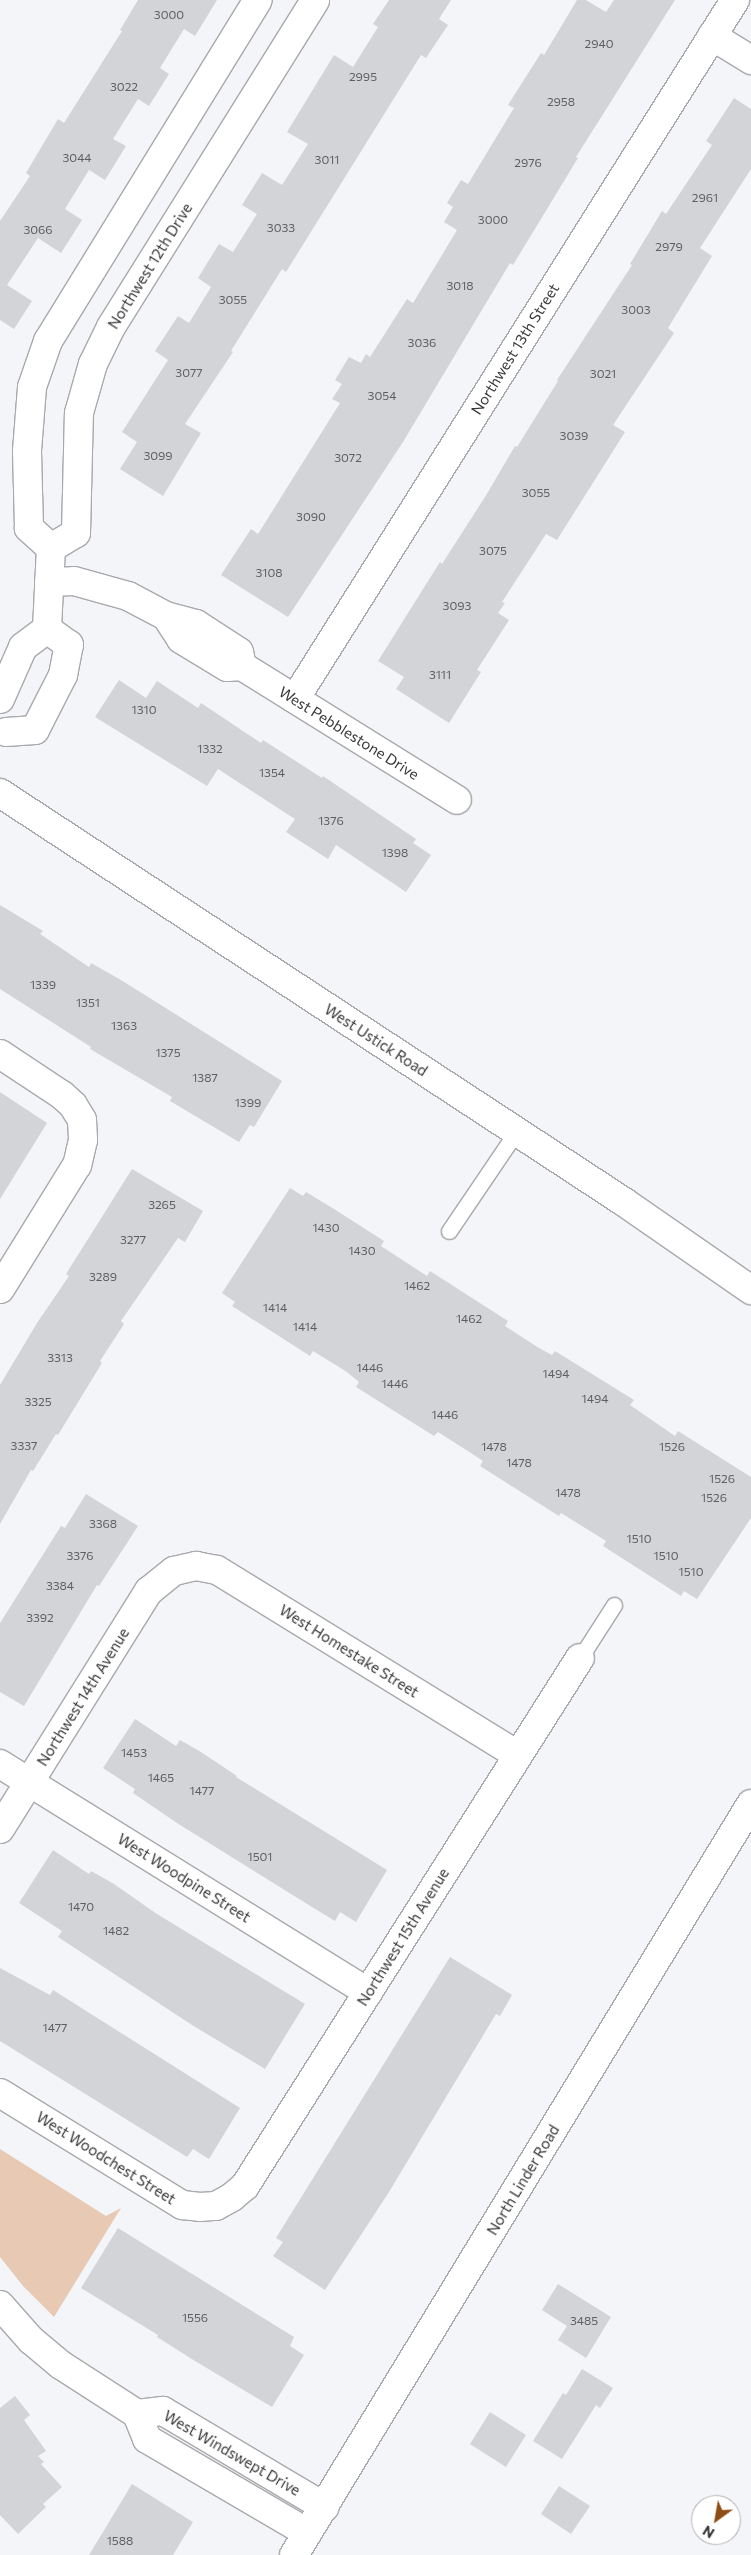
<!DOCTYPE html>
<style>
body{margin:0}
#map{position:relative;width:751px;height:2555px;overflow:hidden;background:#f4f5f8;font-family:Commissioner,sans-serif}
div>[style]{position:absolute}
.green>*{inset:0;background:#e7c9b4}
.building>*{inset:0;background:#d3d4d7}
.roads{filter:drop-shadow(1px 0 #a9a9ad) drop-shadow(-1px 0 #a9a9ad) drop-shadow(0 1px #a9a9ad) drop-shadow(0 -1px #a9a9ad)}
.service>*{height:15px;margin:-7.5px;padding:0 7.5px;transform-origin:7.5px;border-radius:7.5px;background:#fff}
.minor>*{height:28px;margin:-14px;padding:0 14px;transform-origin:14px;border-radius:14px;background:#fff}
.secondary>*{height:28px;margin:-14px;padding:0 14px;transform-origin:14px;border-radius:14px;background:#fff}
span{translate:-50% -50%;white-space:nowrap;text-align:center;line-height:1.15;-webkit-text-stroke:4.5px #fff;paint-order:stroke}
.number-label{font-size:12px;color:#5e5f60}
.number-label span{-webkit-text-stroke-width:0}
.street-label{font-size:15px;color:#373839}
.north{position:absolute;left:691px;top:2495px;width:50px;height:50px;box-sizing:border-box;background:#fff;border:1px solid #afafb0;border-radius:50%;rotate:212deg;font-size:14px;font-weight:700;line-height:20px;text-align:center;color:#373839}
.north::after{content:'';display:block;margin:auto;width:18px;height:22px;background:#8d4e15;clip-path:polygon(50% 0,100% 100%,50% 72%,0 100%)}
</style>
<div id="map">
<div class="green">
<i style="clip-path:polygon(0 2149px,106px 2216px,121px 2208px,54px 2317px,23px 2286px,0 2257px)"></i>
</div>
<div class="building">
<i style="clip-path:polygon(138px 0,217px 0,195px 36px,184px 29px,160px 68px,169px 74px,149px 106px,138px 99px,113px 139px,126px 146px,105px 180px,89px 170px,65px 209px,82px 220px,61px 253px,38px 238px,7px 285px,32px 301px,14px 329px,0 320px,0 221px,30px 176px,26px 173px,58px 119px,64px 123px,122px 31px,120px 30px)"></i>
<i style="clip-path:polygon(389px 0,451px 0,439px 19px,448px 25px,426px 58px,421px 55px,286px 272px,282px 269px,231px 351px,233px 352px,185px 424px,201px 433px,163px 496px,120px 469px,137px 442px,122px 432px,168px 360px,155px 351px,178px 316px,189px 323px,211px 287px,198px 278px,219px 244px,233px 252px,257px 214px,242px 205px,262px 173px,282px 185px,308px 144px,287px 132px,334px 55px,353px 67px,378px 27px,373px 24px)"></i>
<i style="clip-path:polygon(577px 0,586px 0,606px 12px,614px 0,675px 0,576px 157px,578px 158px,513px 265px,510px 263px,403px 442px,288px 617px,221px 575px,251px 529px,258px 534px,340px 403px,332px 399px,342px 384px,335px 380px,349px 357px,361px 363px,366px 354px,370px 357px,407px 299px,413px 303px,457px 230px,444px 222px,453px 207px,447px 203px,461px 180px,468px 184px,514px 108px,508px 105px,541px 53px,544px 55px)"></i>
<i style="clip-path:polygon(734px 98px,751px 109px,751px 169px,700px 248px,712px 256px,668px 328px,674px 333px,613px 425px,625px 432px,557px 540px,546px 534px,502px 602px,505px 603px,498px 613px,509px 620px,477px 670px,481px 672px,449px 723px,396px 689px,404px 677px,378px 661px,440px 562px,442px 564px,485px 497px,515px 446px,517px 447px,558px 381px,557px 380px,632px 265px,630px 264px,662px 211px,666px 214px,712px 145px,706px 141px)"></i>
<i style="clip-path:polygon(119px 680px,146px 698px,157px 681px,198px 708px,201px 703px,261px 743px,263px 740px,322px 778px,323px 776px,416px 839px,413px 843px,431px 855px,406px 892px,336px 845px,328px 859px,286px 832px,295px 819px,218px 769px,207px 786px,95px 717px)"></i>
<i style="clip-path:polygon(0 905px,43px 931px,40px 934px,89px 967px,91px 963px,121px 980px,282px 1081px,254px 1127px,250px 1125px,239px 1142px,170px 1101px,172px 1097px,90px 1049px,91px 1047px,0 989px)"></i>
<i style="clip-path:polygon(0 1092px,47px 1123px,0 1199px)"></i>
<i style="clip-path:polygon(132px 1169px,203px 1211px,185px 1242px,178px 1238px,121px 1321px,124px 1324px,100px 1361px,102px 1363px,58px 1435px,56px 1434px,33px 1471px,31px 1470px,0 1524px,0 1385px,37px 1323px,69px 1276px,66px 1274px)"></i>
<i style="clip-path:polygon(290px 1188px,303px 1196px,306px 1192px,334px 1209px,384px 1241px,381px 1246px,427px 1276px,430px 1271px,508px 1321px,505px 1326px,539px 1348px,552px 1355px,555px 1351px,634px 1400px,630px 1405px,675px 1436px,678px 1431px,751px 1477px,751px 1518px,697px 1599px,684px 1591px,681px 1596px,653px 1578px,603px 1546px,606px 1541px,561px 1513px,559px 1516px,480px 1466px,483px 1461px,471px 1453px,438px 1432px,434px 1436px,356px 1387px,359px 1382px,347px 1372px,313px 1351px,310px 1356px,232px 1306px,235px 1302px,222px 1293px)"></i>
<i style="clip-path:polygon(86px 1494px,138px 1526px,99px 1586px,97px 1585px,24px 1706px,0 1692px,0 1623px,61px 1526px,65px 1528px)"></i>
<i style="clip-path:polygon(135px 1719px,176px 1746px,180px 1740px,201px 1752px,237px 1776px,236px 1777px,387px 1870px,356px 1922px,340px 1912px,335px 1921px,312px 1907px,177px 1823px,133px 1793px,135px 1789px,103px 1768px)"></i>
<i style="clip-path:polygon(53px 1850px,89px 1874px,91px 1871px,114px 1884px,157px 1914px,305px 2004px,265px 2069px,192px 2025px,58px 1937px,62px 1931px,19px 1903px)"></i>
<i style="clip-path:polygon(450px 1957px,512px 1995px,500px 2016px,496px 2014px,389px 2192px,325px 2290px,273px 2256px,283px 2242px,276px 2238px)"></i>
<i style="clip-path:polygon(0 1968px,50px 1995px,53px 1990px,240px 2108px,209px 2159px,193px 2149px,187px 2157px,0 2041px)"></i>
<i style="clip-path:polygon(118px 2228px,294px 2337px,290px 2346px,304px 2355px,272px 2407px,195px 2361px,157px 2337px,158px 2335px,81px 2288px)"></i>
<i style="clip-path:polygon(558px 2284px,611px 2317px,586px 2358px,558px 2340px,567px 2326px,542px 2310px)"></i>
<i style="clip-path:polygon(582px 2369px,613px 2388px,600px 2408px,596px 2405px,562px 2459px,533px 2441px,563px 2393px,566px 2395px)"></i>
<i style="clip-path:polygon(15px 2396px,30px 2415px,24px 2420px,46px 2451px,38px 2456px,44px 2462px,41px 2464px,62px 2487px,43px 2504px,46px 2507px,18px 2534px,0 2515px,0 2408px)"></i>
<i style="clip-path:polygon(490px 2412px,526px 2435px,506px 2467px,470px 2444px)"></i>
<i style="clip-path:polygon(132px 2484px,193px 2522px,173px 2555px,89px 2555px)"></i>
<i style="clip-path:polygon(559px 2486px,590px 2506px,571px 2534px,541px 2514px)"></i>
</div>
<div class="roads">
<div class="service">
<i style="left:449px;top:1231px;width:120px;rotate:-55.9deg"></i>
<i style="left:580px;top:1658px;width:63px;rotate:-57.3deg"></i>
</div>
<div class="minor">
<i style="left:712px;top:36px;width:46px;rotate:31.6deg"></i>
<i style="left:51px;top:548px;width:29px;rotate:-31deg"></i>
<i style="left:76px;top:533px;width:120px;rotate:-88.6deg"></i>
<i style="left:79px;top:413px;width:51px;rotate:-74.1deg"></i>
<i style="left:93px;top:364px;width:41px;rotate:-64.1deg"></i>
<i style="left:111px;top:327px;width:385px;rotate:-58deg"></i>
<i style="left:51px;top:548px;width:30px;rotate:-138deg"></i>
<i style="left:29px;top:528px;width:77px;rotate:-91.5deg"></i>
<i style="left:27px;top:451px;width:64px;rotate:-85.5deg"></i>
<i style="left:32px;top:387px;width:49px;rotate:-70.8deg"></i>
<i style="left:48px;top:341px;width:400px;rotate:-58.4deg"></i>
<i style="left:49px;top:582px;width:25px;rotate:-2deg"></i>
<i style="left:74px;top:581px;width:56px;rotate:15.5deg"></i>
<i style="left:128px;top:596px;width:43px;rotate:27.8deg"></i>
<i style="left:166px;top:616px;width:31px;rotate:15deg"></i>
<i style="left:196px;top:624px;width:51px;rotate:33.1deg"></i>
<i style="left:239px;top:652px;width:14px;rotate:78deg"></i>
<i style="left:242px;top:666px;width:15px;rotate:176deg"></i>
<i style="left:227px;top:667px;width:54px;rotate:-148.7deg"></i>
<i style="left:181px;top:639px;width:27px;rotate:-123deg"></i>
<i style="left:242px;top:666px;width:253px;rotate:31.9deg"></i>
<i style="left:0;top:699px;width:57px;rotate:-66.1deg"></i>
<i style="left:23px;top:647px;width:30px;rotate:-37deg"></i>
<i style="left:47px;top:629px;width:81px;rotate:-87.2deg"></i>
<i style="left:295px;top:699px;width:826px;rotate:-57.81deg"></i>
<i style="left:6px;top:732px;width:29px;rotate:-4deg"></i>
<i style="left:35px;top:730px;width:62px;rotate:-63deg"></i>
<i style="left:63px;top:675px;width:31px;rotate:-79deg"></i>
<i style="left:69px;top:645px;width:27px;rotate:-144deg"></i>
<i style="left:0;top:1054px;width:74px;rotate:33.5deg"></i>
<i style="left:62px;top:1095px;width:15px;rotate:42deg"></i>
<i style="left:73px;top:1105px;width:17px;rotate:59deg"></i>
<i style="left:82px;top:1120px;width:20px;rotate:87deg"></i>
<i style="left:83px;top:1140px;width:26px;rotate:103deg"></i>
<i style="left:77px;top:1165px;width:146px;rotate:121.8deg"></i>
<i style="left:0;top:1764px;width:433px;rotate:31.8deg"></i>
<i style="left:0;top:1829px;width:281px;rotate:-58deg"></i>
<i style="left:149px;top:1591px;width:32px;rotate:-39deg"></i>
<i style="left:174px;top:1571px;width:23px;rotate:-13deg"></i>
<i style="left:196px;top:1566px;width:21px;rotate:11deg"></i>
<i style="left:217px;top:1570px;width:353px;rotate:31.6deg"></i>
<i style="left:0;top:2093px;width:214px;rotate:31.6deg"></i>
<i style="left:182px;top:2205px;width:18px;rotate:6deg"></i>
<i style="left:200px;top:2207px;width:16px;rotate:-4deg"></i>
<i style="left:216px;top:2206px;width:18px;rotate:-29deg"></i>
<i style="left:232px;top:2197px;width:17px;rotate:-40deg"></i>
<i style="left:245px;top:2186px;width:625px;rotate:-57.61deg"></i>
<i style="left:0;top:2305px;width:47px;rotate:48.5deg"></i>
<i style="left:31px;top:2340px;width:39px;rotate:40deg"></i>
<i style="left:61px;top:2365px;width:90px;rotate:32.8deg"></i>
<i style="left:137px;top:2414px;width:27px;rotate:68deg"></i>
<i style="left:147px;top:2439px;width:186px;rotate:30.3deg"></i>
<i style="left:137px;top:2414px;width:26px;rotate:-7deg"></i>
<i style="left:163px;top:2411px;width:188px;rotate:30.7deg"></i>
</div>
<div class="secondary">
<i style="left:0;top:793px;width:746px;rotate:33.24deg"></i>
<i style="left:624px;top:1202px;width:155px;rotate:34.7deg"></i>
<i style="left:294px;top:2555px;width:879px;rotate:-58.68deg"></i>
</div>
</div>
<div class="number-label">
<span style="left:169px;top:15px">3000</span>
<span style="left:599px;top:44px">2940</span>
<span style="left:363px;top:77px">2995</span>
<span style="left:124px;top:87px">3022</span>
<span style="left:561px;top:102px">2958</span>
<span style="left:77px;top:158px">3044</span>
<span style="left:327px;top:160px">3011</span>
<span style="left:528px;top:163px">2976</span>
<span style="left:705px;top:198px">2961</span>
<span style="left:493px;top:220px">3000</span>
<span style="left:281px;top:228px">3033</span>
<span style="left:38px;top:230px">3066</span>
<span style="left:669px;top:247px">2979</span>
<span style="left:460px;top:286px">3018</span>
<span style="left:233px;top:300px">3055</span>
<span style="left:636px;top:310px">3003</span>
<span style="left:422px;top:343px">3036</span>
<span style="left:189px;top:373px">3077</span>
<span style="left:603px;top:374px">3021</span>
<span style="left:382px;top:396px">3054</span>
<span style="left:574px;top:436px">3039</span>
<span style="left:158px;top:456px">3099</span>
<span style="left:348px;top:458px">3072</span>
<span style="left:536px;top:493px">3055</span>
<span style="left:311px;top:517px">3090</span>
<span style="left:493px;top:551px">3075</span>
<span style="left:269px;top:573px">3108</span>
<span style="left:457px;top:606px">3093</span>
<span style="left:440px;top:675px">3111</span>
<span style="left:144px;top:710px">1310</span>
<span style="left:210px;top:749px">1332</span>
<span style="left:272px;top:773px">1354</span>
<span style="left:331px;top:821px">1376</span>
<span style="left:395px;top:853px">1398</span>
<span style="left:43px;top:985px">1339</span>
<span style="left:88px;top:1003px">1351</span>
<span style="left:124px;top:1026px">1363</span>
<span style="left:168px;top:1053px">1375</span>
<span style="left:205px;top:1078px">1387</span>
<span style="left:248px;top:1103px">1399</span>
<span style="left:162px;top:1205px">3265</span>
<span style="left:326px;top:1228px">1430</span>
<span style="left:133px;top:1240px">3277</span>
<span style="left:362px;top:1251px">1430</span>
<span style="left:103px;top:1277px">3289</span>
<span style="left:417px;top:1286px">1462</span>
<span style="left:275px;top:1308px">1414</span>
<span style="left:469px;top:1319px">1462</span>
<span style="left:305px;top:1327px">1414</span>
<span style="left:60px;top:1358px">3313</span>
<span style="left:370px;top:1368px">1446</span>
<span style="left:556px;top:1374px">1494</span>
<span style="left:395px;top:1384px">1446</span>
<span style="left:595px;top:1399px">1494</span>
<span style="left:38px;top:1402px">3325</span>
<span style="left:445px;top:1415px">1446</span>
<span style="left:24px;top:1446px">3337</span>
<span style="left:494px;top:1447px">1478</span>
<span style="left:672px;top:1447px">1526</span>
<span style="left:519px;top:1463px">1478</span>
<span style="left:722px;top:1479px">1526</span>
<span style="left:568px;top:1493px">1478</span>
<span style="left:714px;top:1498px">1526</span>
<span style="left:103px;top:1524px">3368</span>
<span style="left:639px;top:1539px">1510</span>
<span style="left:80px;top:1556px">3376</span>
<span style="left:666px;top:1556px">1510</span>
<span style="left:691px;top:1572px">1510</span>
<span style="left:60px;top:1586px">3384</span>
<span style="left:40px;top:1618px">3392</span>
<span style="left:134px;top:1753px">1453</span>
<span style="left:161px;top:1778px">1465</span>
<span style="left:202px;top:1791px">1477</span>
<span style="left:260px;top:1857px">1501</span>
<span style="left:81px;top:1907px">1470</span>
<span style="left:116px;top:1931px">1482</span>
<span style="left:55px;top:2028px">1477</span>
<span style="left:195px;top:2318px">1556</span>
<span style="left:584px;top:2321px">3485</span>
<span style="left:120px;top:2541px">1588</span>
</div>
<div class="street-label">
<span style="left:150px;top:266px;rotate:-58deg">Northwest 12th Drive</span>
<span style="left:515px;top:349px;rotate:-58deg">Northwest 13th Street</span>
<span style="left:349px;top:733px;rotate:32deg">West Pebblestone Drive</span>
<span style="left:376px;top:1040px;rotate:33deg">West Ustick Road</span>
<span style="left:349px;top:1651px;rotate:32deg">West Homestake Street</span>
<span style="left:83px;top:1697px;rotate:-58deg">Northwest 14th Avenue</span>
<span style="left:184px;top:1878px;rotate:32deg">West Woodpine Street</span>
<span style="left:403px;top:1937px;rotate:-58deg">Northwest 15th Avenue</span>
<span style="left:106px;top:2158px;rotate:32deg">West Woodchest Street</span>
<span style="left:523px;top:2180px;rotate:-59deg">North Linder Road</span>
<span style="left:232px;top:2453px;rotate:30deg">West Windswept Drive</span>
</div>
<div class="north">N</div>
</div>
